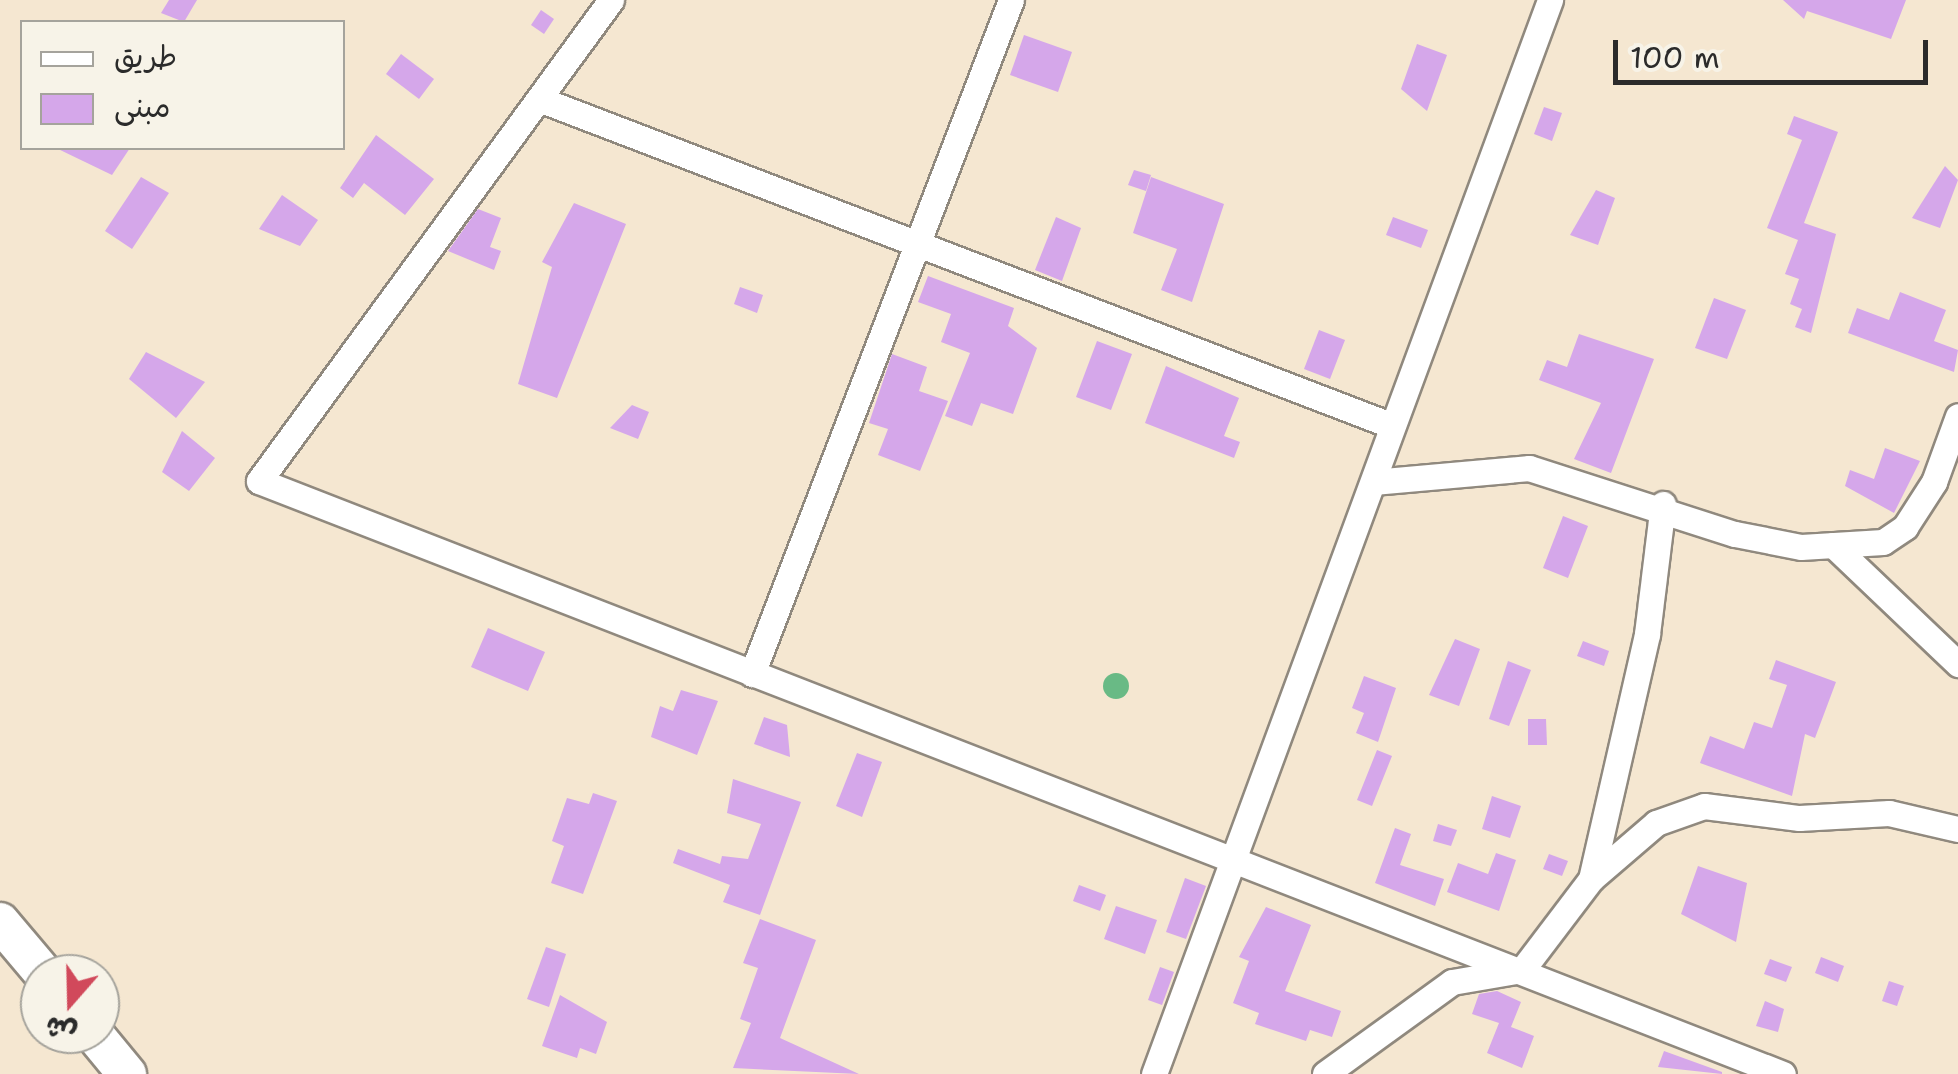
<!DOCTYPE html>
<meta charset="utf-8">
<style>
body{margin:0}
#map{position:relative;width:1958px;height:1074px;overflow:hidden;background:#f5e7d1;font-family:"Shantell Sans","Playpen Sans Arabic",sans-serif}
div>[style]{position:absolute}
.forest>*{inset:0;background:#69ba85}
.round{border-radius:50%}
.building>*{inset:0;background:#d5a7ea}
.roads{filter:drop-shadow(2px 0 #90897e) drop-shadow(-2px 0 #90897e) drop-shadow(0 2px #90897e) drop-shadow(0 -2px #90897e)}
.minor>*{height:25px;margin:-12.5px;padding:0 12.5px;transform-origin:12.5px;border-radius:12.5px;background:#fff}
.primary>*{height:38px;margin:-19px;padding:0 19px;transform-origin:19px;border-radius:19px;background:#fff}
span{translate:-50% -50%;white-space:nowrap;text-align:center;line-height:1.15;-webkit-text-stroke:8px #f7f3e8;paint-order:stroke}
.legend{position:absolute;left:20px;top:20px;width:325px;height:130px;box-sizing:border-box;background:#f7f3e8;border:2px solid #a5a39c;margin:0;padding:12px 18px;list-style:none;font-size:30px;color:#2b2b2b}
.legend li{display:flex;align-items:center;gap:20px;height:50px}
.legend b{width:50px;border:2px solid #a5a39c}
.north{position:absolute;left:20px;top:954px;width:100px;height:100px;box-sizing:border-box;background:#f7f3e8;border:2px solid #a5a39c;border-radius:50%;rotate:200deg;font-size:28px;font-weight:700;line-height:40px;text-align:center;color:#2b2b2b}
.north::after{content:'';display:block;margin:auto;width:35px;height:45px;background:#d1495b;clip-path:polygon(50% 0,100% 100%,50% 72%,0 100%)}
.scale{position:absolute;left:1613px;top:40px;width:315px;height:45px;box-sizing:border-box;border:5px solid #2b2b2b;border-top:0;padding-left:12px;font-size:30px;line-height:35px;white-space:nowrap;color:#2b2b2b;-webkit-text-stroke:8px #f7f3e8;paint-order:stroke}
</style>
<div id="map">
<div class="forest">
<i class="round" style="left:1103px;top:673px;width:26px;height:26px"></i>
</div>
<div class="building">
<i style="clip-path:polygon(169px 0,197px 0,184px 22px,161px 13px)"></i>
<i style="clip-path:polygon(1783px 0,1906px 0,1891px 39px,1807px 11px,1804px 19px)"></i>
<i style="clip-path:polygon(541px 10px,554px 19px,544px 34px,531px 25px)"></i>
<i style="clip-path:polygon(1024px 35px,1072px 52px,1058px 92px,1010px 75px)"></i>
<i style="clip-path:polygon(1417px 44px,1447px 55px,1427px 111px,1401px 89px)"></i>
<i style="clip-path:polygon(401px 54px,434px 79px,419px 99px,386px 74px)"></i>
<i style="clip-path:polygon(1544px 107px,1562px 113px,1552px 141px,1534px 134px)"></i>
<i style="clip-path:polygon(1794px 116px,1838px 132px,1804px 223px,1836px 234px,1811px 333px,1795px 327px,1802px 309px,1790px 304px,1799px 279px,1785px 274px,1798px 240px,1767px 228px,1802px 140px,1787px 134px)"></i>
<i style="clip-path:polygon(376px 135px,434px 179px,405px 215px,364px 183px,353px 198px,340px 188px)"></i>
<i style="clip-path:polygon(56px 148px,130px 148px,112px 175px)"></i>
<i style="clip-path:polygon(1945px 166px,1958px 180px,1940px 228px,1912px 218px)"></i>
<i style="clip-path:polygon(1134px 170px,1151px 175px,1146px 191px,1128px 185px)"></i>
<i style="clip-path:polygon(141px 177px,169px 193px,132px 249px,105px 231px)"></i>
<i style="clip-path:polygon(1151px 177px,1224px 204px,1192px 302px,1161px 290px,1177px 249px,1133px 233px)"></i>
<i style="clip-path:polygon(1596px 190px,1615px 198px,1598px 245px,1570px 235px)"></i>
<i style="clip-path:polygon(282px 195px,318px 220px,300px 246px,259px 229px)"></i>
<i style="clip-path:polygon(574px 203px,626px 224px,557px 398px,518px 384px,552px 267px,542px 262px)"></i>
<i style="clip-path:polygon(478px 209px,501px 218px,490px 247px,501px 251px,494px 270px,448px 251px)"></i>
<i style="clip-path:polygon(1056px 217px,1081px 228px,1062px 281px,1035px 270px)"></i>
<i style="clip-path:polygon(1393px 217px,1428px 230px,1421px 248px,1386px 235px)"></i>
<i style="clip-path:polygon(928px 276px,1014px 308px,1008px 326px,1037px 348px,1013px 414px,981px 403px,972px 426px,945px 416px,970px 353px,941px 342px,951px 314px,918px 302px)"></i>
<i style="clip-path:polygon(740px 287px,763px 295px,757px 313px,734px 304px)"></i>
<i style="clip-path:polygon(1900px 292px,1946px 310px,1934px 341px,1958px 350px,1954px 372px,1848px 333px,1857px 308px,1889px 320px)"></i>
<i style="clip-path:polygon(1714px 298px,1746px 310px,1727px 359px,1695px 348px)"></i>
<i style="clip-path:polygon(1319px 330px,1345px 340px,1330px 379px,1304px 369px)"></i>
<i style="clip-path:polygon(1579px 334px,1654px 359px,1611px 473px,1574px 459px,1601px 403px,1539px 380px,1547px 360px,1567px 367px)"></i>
<i style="clip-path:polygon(1097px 341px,1132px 354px,1111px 410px,1076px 397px)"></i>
<i style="clip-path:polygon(146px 352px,205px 382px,176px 418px,129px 379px)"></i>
<i style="clip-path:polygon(892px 354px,927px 367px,919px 391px,948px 401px,920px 471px,878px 455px,888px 429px,869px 423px)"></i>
<i style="clip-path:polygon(1166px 366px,1239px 398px,1224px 436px,1240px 442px,1234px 458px,1145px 423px)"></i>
<i style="clip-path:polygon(632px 405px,649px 412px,638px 439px,610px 428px)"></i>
<i style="clip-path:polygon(182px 431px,215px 458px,189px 491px,162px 472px)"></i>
<i style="clip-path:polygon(1885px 448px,1920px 461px,1894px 513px,1845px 486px,1850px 470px,1874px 479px)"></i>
<i style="clip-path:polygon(1563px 516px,1588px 526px,1568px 578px,1543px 568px)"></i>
<i style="clip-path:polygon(488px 628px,545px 652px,528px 691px,471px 667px)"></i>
<i style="clip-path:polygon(1455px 639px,1480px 649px,1459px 706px,1429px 695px)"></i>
<i style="clip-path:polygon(1583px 641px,1609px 651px,1604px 666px,1577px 656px)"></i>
<i style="clip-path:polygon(1776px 660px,1836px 682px,1815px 738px,1805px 734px,1792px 796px,1700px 763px,1710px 736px,1744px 749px,1754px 722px,1772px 728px,1787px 685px,1769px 679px)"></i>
<i style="clip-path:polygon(1508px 661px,1531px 670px,1509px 726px,1489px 719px)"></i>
<i style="clip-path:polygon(1364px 676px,1396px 688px,1378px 742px,1356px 733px,1364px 713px,1352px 708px)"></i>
<i style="clip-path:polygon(681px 690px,718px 701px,697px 755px,651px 737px,660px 706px,673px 711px)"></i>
<i style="clip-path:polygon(764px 717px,787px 725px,790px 757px,754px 744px)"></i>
<i style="clip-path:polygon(1528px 719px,1546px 719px,1547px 745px,1528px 745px)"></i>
<i style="clip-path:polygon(1377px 750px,1392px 756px,1372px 806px,1357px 800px)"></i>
<i style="clip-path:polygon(857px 753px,882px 762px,862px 817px,836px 806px)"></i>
<i style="clip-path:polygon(733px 779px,801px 802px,760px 915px,723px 902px,730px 885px,673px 863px,678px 849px,720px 864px,722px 856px,748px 859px,761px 824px,727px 813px)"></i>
<i style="clip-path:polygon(593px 793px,617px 801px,583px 894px,551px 883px,564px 846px,552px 841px,567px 798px,589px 804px)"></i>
<i style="clip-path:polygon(1492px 796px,1521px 806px,1510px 838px,1482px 829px)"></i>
<i style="clip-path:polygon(1438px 824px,1457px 830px,1451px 846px,1433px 841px)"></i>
<i style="clip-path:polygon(1395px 828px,1411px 834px,1400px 865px,1444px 879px,1435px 906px,1375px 883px)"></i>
<i style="clip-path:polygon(1496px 853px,1516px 860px,1499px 911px,1447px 892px,1458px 863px,1488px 874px)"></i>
<i style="clip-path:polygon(1549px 854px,1568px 861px,1562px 876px,1543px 869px)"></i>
<i style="clip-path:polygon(1698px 866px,1747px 883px,1736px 942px,1681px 914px)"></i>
<i style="clip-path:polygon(1185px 878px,1206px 886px,1186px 939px,1166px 932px)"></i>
<i style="clip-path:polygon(1079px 885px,1106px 895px,1100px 911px,1073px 901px)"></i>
<i style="clip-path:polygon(1116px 906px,1157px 920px,1145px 954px,1104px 939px)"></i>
<i style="clip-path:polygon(1266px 907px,1311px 925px,1285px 991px,1341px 1011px,1332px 1037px,1310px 1030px,1306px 1041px,1255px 1024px,1259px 1013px,1233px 1003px,1249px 961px,1239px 957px)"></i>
<i style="clip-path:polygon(760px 919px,816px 940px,780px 1038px,859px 1074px,733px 1068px,751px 1023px,740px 1019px,758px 968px,743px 963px)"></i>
<i style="clip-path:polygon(546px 947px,566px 954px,549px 1007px,527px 999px)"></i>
<i style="clip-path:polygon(1821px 957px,1844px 966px,1838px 982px,1815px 973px)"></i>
<i style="clip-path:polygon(1770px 959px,1792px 967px,1786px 982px,1764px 974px)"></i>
<i style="clip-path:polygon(1160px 967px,1174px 972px,1162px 1005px,1148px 1000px)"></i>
<i style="clip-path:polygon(1889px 981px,1904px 986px,1897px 1006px,1882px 1001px)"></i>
<i style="clip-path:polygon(1497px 991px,1521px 1002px,1511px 1027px,1534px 1036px,1522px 1068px,1487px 1053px,1499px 1023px,1472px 1014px,1479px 994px)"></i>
<i style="clip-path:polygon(560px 995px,607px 1022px,596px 1054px,580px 1048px,577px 1058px,542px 1046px)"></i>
<i style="clip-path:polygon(1765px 1001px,1784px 1009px,1778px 1032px,1756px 1026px)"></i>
<i style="clip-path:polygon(1664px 1051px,1722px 1072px,1722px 1074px,1658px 1067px)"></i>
</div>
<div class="roads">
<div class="minor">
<i style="left:611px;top:0;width:596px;rotate:126.2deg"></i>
<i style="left:259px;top:481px;width:1635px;rotate:21.26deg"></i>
<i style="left:539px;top:99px;width:914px;rotate:20.95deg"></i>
<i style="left:1373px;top:482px;width:157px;rotate:-5.1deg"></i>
<i style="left:1529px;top:468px;width:216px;rotate:17.8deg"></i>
<i style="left:1735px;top:534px;width:67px;rotate:11.1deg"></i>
<i style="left:1801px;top:547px;width:82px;rotate:-3.5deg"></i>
<i style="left:1883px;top:542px;width:27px;rotate:-34deg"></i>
<i style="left:1905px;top:527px;width:54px;rotate:-57.2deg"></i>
<i style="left:1934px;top:482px;width:70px;rotate:-70deg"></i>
<i style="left:1833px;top:545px;width:173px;rotate:43.6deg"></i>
<i style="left:752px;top:674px;width:722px;rotate:-68.98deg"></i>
<i style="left:1591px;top:879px;width:86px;rotate:-40.7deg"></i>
<i style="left:1656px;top:823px;width:51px;rotate:-19.5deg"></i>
<i style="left:1704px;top:806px;width:96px;rotate:7.2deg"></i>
<i style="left:1799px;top:818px;width:90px;rotate:-3.2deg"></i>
<i style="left:1889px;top:813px;width:71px;rotate:13.1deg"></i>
<i style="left:1154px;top:1074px;width:1145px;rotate:-69.76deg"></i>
<i style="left:1325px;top:1074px;width:157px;rotate:-35.9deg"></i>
<i style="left:1452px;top:982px;width:71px;rotate:-9.7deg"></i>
<i style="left:1522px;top:970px;width:114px;rotate:-52.8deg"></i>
<i style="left:1591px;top:879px;width:251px;rotate:-77.1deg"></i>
<i style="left:1647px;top:634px;width:131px;rotate:-83deg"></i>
</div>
<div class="primary">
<i style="left:0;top:922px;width:68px;rotate:49.8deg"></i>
<i style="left:94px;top:1034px;width:52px;rotate:50.5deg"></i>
</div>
</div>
<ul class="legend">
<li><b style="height:12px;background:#fff"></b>طريق</li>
<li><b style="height:28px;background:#d5a7ea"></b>مبنى</li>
</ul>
<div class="north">ش</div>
<div class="scale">100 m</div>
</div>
